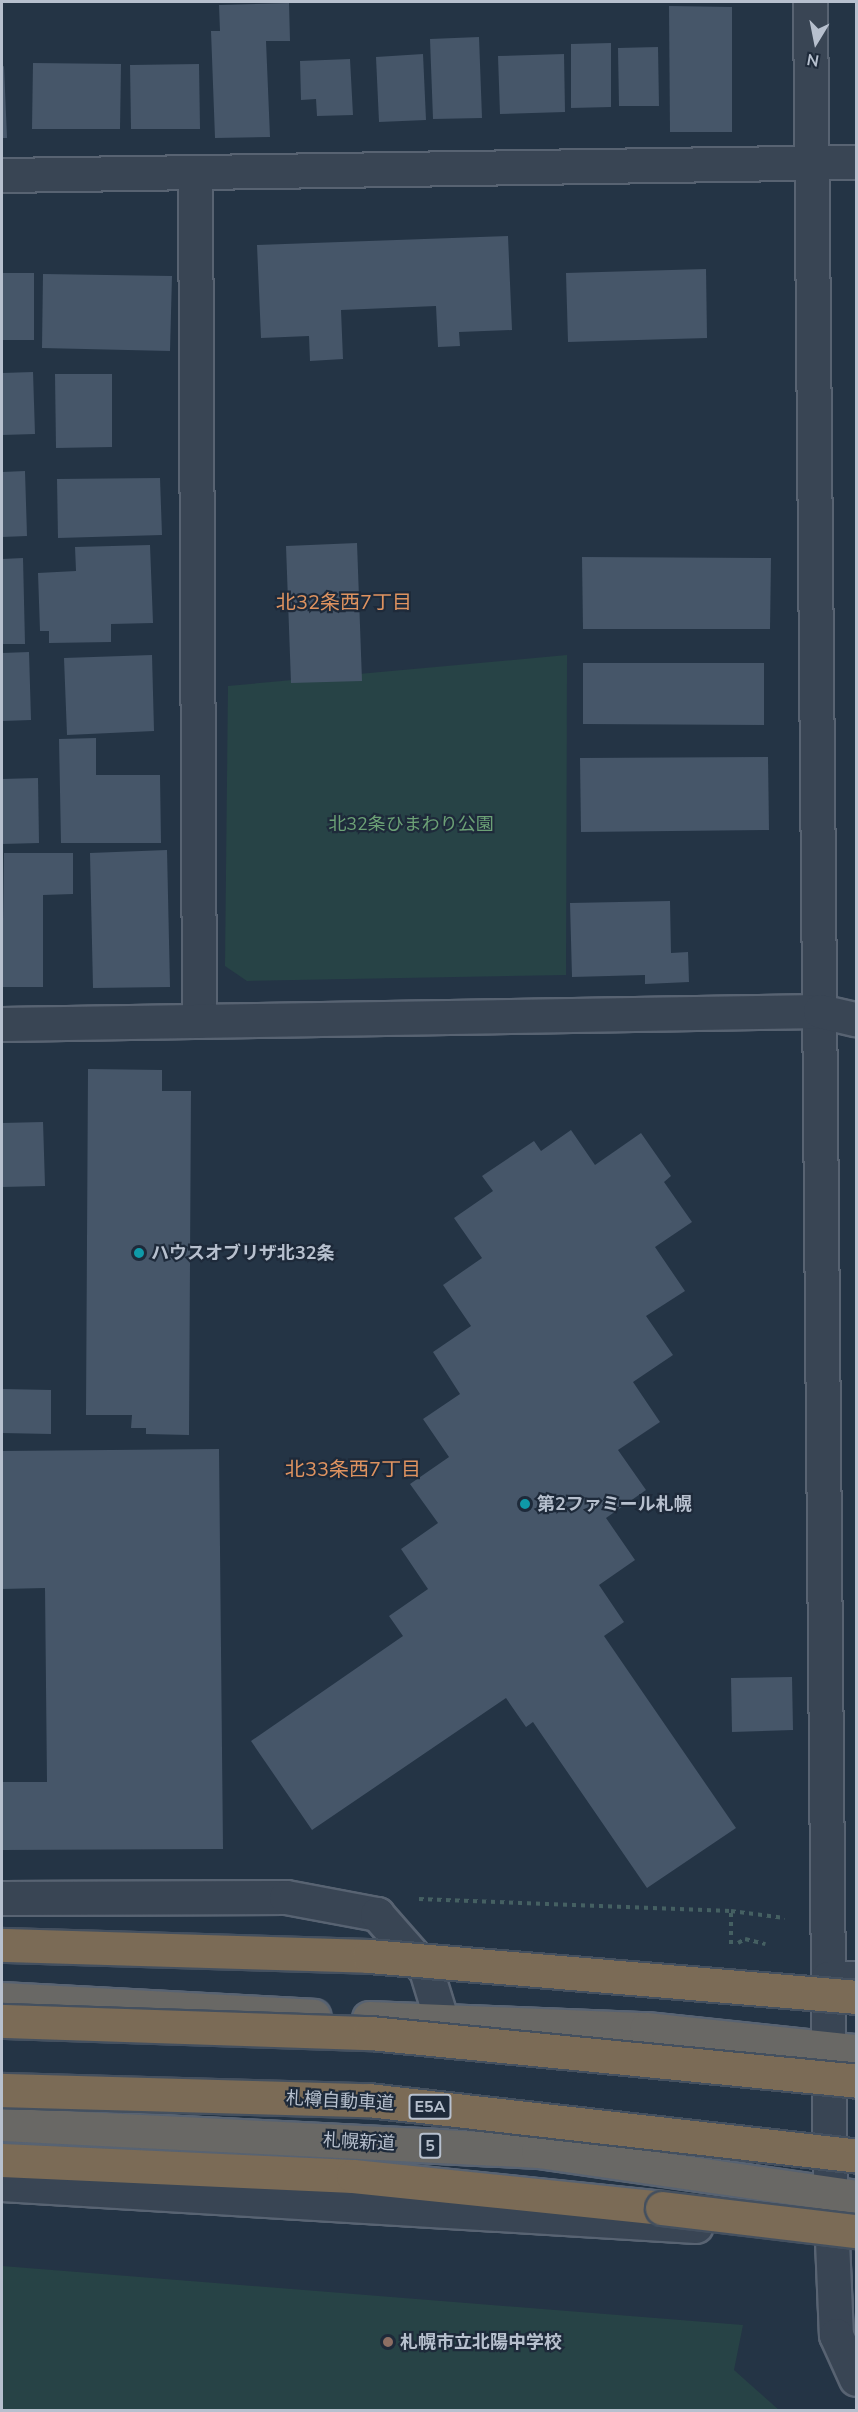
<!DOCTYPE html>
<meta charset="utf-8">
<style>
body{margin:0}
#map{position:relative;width:858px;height:2412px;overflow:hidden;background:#243445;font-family:"Nunito Sans","Noto Sans JP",sans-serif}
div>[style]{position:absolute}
.green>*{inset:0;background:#274346}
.building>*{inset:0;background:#465669}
.path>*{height:4px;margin-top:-2px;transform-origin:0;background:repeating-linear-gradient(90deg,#456062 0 4.5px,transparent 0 9px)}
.roads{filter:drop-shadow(2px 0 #586372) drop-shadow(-2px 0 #586372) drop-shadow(0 2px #586372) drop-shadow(0 -2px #586372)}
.minor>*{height:33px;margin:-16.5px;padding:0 16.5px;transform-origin:16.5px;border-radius:16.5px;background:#394554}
.trunk>*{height:33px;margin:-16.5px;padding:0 16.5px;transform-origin:16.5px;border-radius:16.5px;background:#696865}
.motorway>*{height:33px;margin:-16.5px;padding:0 16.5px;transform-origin:16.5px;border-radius:16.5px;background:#7b6b56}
.path-bridge>*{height:4px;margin-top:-2px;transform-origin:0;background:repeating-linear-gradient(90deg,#456062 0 4.5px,transparent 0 9px)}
.bridges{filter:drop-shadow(2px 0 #44505f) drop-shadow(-2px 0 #44505f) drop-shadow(0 2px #44505f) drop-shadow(0 -2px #44505f)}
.motorway-bridge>*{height:33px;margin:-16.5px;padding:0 16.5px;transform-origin:16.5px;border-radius:16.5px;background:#7b6b56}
.dots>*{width:16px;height:16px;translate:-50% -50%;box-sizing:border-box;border:3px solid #1e2a3a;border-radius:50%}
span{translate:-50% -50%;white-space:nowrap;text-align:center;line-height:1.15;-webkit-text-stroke:4.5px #1e2a3a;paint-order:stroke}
.shield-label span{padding:2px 4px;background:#1e2a3a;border:2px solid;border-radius:4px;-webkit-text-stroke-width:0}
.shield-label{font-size:16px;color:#b7c0ce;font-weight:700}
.park-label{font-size:18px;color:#6ca176}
.poi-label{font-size:18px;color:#b7c0ce;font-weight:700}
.left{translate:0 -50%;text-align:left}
.street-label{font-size:18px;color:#b7c0ce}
.neighbourhood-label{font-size:20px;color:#df9360}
.frame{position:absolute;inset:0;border:3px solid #b7c0ce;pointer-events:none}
.north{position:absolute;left:786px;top:12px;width:60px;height:60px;-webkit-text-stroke:4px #1e2a3a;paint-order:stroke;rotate:190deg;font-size:16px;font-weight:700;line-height:24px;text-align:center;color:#b7c0ce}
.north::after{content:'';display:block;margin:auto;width:21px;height:27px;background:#b7c0ce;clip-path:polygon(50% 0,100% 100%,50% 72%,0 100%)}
</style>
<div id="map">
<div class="green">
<i style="clip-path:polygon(567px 655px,566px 975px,247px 981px,225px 966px,228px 686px)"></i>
<i style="clip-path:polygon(2px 2266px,743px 2325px,734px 2370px,779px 2410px,2px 2410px)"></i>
</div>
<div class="building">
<i style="clip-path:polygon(289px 3px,290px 41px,266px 41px,270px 137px,215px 138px,211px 31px,220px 31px,219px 5px)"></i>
<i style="clip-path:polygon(669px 6px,732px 7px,732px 132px,670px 132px)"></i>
<i style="clip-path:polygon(479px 37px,482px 118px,433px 119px,430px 39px)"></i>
<i style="clip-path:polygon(611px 43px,611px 107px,571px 108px,571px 44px)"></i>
<i style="clip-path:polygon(658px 47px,659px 106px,619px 106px,618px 48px)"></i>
<i style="clip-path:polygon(423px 54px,426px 120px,379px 122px,376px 57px)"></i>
<i style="clip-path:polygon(564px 54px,565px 112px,500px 114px,498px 56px)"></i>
<i style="clip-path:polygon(350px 59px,353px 115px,317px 116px,316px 99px,301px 100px,300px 61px)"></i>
<i style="clip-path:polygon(33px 63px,121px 64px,120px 129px,32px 129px)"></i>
<i style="clip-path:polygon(199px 64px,200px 129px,131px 129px,130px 65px)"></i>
<i style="clip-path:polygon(4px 66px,7px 138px,2px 138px,2px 67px)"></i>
<i style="clip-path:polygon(508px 236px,512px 330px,459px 332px,460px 346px,438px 347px,436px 306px,341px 310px,343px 359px,310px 361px,309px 336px,261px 338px,257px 245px)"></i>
<i style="clip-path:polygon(706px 269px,707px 338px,568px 342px,566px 273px)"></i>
<i style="clip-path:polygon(2px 273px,34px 273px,34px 340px,2px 340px)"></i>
<i style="clip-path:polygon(43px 274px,172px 276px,170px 351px,42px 348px)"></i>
<i style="clip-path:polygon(33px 372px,35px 434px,2px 435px,2px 373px)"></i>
<i style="clip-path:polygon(55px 374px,112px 374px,112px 447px,56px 448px)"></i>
<i style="clip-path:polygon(25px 471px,27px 536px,2px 537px,2px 472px)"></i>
<i style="clip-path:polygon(160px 478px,162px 535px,58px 538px,57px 479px)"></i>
<i style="clip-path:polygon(357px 543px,362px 681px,291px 683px,286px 546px)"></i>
<i style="clip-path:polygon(150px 545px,153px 623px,111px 624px,111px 642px,49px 643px,49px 631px,40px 631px,38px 573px,76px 571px,75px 547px)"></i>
<i style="clip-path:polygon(582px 557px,771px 558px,770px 629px,583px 629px)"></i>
<i style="clip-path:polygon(23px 558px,25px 644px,2px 644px,2px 559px)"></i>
<i style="clip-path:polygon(29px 652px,31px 720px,2px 721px,2px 653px)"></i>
<i style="clip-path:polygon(152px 655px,154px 731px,67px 735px,64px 658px)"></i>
<i style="clip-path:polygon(583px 663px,764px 663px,764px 725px,583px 724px)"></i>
<i style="clip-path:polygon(96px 738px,96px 775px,160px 775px,161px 843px,61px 843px,59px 739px)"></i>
<i style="clip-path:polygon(768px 757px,769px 830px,581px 832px,580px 758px)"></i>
<i style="clip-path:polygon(38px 778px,39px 843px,2px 844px,2px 779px)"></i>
<i style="clip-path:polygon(167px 850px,170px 987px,93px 988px,90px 853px)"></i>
<i style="clip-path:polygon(4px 853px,73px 853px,73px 894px,43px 895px,43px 987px,2px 987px)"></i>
<i style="clip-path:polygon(670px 901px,671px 953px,688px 952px,689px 982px,645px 984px,645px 975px,572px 977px,570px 903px)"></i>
<i style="clip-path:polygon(88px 1069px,162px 1070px,162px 1091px,191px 1091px,189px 1435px,146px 1434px,146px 1428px,131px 1428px,132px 1415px,86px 1415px)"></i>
<i style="clip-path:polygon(43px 1122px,45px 1186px,2px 1187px,2px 1123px)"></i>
<i style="clip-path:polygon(571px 1130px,595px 1165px,641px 1133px,671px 1176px,664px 1182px,692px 1222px,655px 1247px,685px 1291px,646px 1316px,673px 1355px,633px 1382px,660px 1422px,618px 1450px,646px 1490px,606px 1518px,635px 1560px,599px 1585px,624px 1622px,604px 1636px,736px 1828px,647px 1888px,533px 1722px,526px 1727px,506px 1698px,312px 1830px,251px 1741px,403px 1636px,389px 1616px,428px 1589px,401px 1549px,438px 1523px,410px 1484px,449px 1457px,423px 1419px,460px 1394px,433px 1352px,471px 1326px,443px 1285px,482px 1258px,454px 1218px,493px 1191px,482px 1176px,534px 1141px,541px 1151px)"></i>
<i style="clip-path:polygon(2px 1389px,51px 1390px,51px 1434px,2px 1433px)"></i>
<i style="clip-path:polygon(219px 1449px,223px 1849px,2px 1850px,2px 1782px,47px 1782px,45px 1588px,2px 1589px,2px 1451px)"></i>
<i style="clip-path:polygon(792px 1677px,793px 1730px,732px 1732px,731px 1678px)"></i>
</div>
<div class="path">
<i style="left:419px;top:1899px;width:312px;rotate:2.2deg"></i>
<i style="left:731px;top:1911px;width:54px;rotate:7.4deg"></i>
<i style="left:731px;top:1944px;width:33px;rotate:-90deg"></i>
</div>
<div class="roads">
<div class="minor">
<i style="left:810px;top:2px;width:2191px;rotate:89.48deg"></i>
<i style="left:830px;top:2193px;width:142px;rotate:87.6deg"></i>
<i style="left:836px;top:2335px;width:48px;rotate:65.6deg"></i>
<i style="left:195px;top:172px;width:849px;rotate:89.73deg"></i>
<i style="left:2px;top:175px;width:854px;rotate:-0.87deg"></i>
<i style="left:2px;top:1024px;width:818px;rotate:-0.91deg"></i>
<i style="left:820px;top:1011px;width:37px;rotate:13deg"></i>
<i style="left:2px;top:1898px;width:284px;rotate:-0.2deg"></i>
<i style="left:286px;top:1897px;width:93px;rotate:10.6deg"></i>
<i style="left:377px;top:1914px;width:74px;rotate:48.8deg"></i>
<i style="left:426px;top:1970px;width:54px;rotate:72.9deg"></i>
<i style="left:828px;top:1978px;width:28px"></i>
<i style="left:2px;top:2184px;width:695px;rotate:3.46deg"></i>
</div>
<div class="trunk">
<i style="left:2px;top:1999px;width:312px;rotate:3.1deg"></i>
<i style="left:369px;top:2018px;width:277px;rotate:2.3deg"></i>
<i style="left:646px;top:2029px;width:211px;rotate:6deg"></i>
<i style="left:2px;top:2124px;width:537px;rotate:2.88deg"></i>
<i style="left:538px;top:2151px;width:321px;rotate:8.2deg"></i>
</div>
<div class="motorway">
<i style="left:2px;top:2160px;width:351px;rotate:2.6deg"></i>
<i style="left:353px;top:2176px;width:311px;rotate:5.9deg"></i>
</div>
</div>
<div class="path-bridge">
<i style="left:738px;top:1943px;width:8px;rotate:-30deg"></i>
<i style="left:745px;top:1939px;width:21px;rotate:14deg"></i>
</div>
<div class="bridges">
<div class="motorway-bridge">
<i style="left:2px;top:1945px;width:367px;rotate:1.7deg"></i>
<i style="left:369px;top:1956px;width:489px;rotate:4.8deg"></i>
<i style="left:2px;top:2021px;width:368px;rotate:1.9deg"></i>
<i style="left:370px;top:2033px;width:488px;rotate:5.6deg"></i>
<i style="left:2px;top:2090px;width:366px;rotate:1.6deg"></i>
<i style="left:368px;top:2100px;width:491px;rotate:6.5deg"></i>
<i style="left:662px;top:2208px;width:195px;rotate:6.8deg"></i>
</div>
</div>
<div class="dots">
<i style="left:139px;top:1253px;background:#0f9aa8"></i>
<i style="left:525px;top:1504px;background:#0f9aa8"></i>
<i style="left:388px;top:2342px;background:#8d6e63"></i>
</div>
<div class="shield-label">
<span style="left:430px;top:2107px">E5A</span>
<span style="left:430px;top:2146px">5</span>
</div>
<div class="park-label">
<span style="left:411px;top:824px">北32条ひまわり公園</span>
</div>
<div class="poi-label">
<span class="left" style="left:151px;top:1253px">ハウスオブリザ北32条</span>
<span class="left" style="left:537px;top:1504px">第2ファミール札幌</span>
<span class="left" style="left:400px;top:2342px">札幌市立北陽中学校</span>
</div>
<div class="street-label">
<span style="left:340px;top:2101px;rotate:3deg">札樽自動車道</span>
<span style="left:359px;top:2142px;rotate:3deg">札幌新道</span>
</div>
<div class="neighbourhood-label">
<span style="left:344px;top:602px">北32条西7丁目</span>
<span style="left:353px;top:1469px">北33条西7丁目</span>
</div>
<div class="frame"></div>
<div class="north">N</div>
</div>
